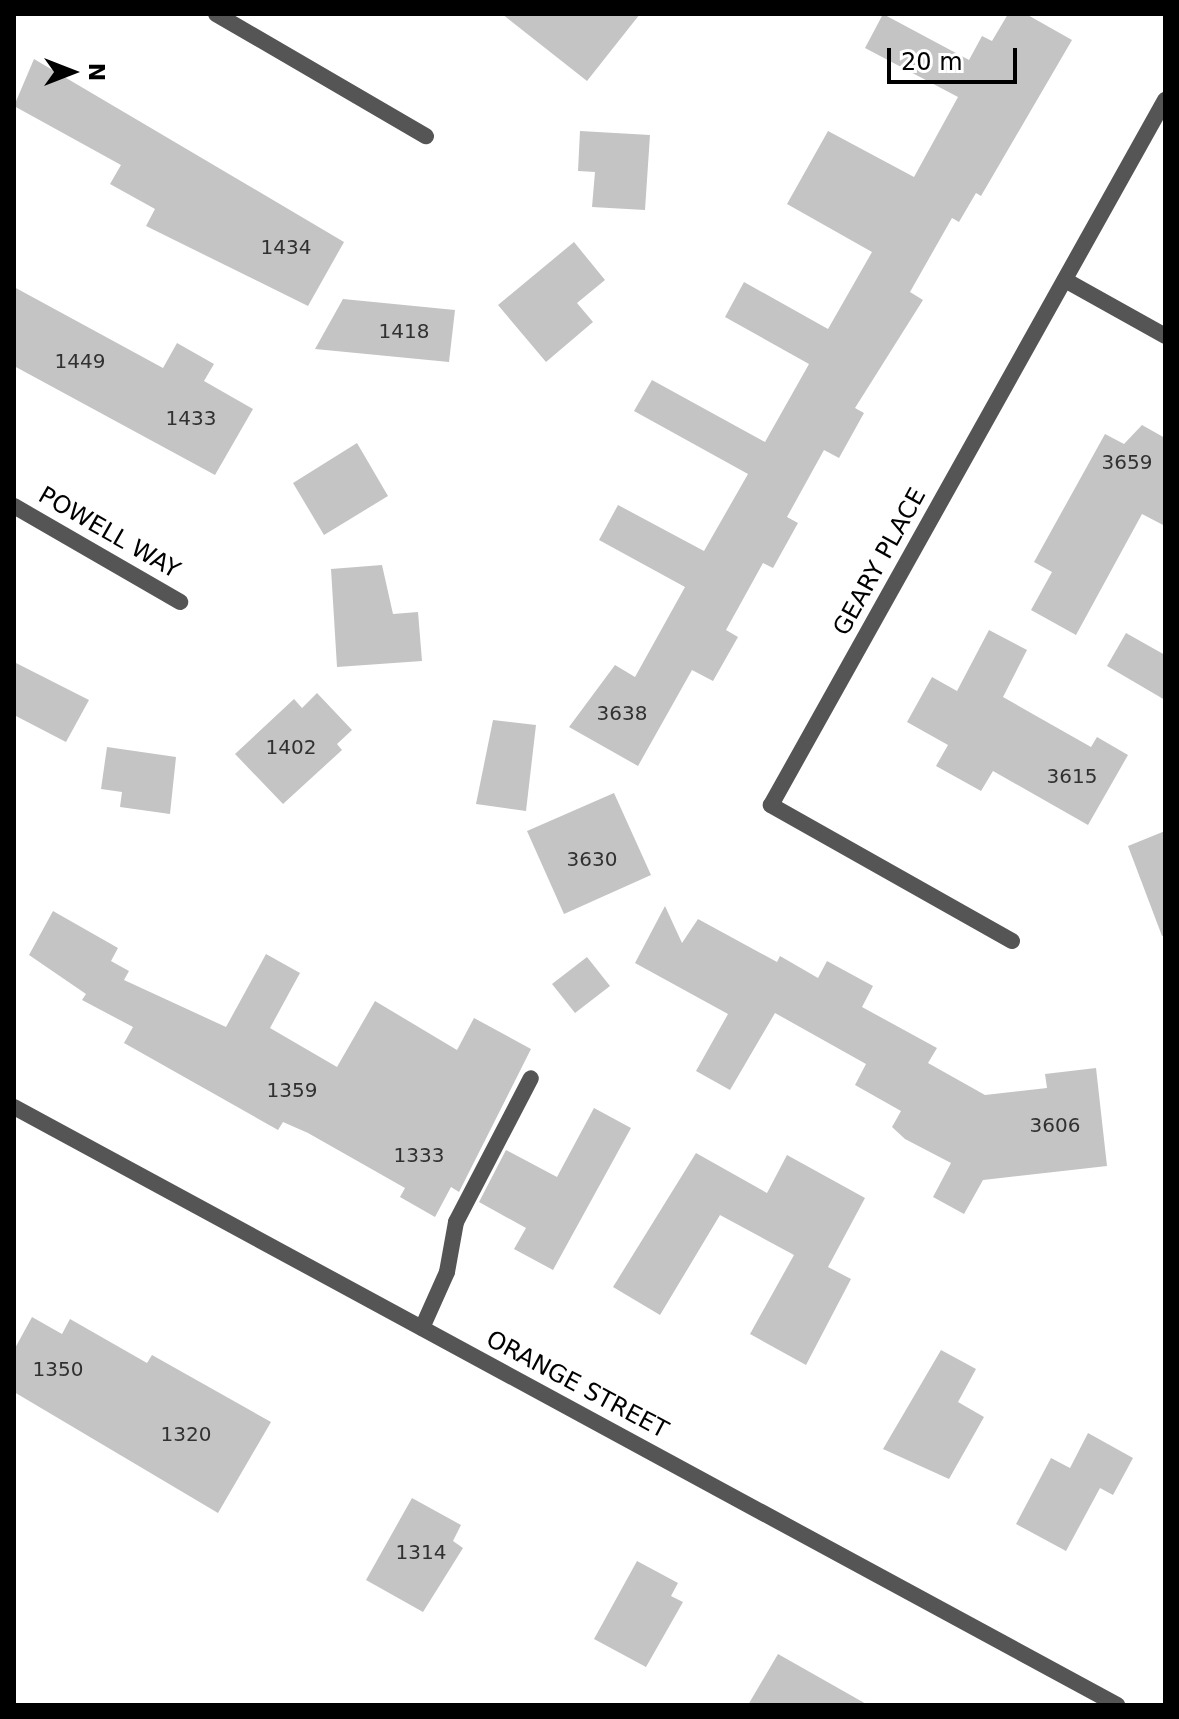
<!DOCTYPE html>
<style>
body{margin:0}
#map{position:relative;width:1179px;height:1719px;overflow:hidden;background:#fff;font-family:"DejaVu Sans",sans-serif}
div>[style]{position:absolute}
.building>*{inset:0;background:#c4c4c4}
.service>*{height:16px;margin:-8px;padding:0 8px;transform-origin:8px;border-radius:8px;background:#555}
.minor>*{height:16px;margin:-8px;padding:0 8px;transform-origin:8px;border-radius:8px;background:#555}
.tertiary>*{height:16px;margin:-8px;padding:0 8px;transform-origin:8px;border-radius:8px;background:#555}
span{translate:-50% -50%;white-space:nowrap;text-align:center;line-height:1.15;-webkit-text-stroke:6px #fff;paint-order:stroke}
.number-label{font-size:20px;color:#313131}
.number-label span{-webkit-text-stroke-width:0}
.street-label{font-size:24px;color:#000}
.frame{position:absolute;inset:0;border:16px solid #000;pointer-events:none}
.north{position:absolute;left:32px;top:32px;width:80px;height:80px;-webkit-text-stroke:6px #fff;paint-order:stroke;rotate:90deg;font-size:22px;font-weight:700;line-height:32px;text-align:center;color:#000}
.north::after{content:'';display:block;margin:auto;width:28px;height:36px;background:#000;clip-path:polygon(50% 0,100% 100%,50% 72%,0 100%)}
.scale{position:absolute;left:887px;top:48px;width:130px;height:36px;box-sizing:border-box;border:4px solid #000;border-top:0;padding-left:10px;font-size:24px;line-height:28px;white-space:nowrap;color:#000;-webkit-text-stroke:6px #fff;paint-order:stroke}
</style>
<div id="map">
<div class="building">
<i style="clip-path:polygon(502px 14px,640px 14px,587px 81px)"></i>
<i style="clip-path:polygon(883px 14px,969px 60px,982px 36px,992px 41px,1008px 14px,1026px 14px,1072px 40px,981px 196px,976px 193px,959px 222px,952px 218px,910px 292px,923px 300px,855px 408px,864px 413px,839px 458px,824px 450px,787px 517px,798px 523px,773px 568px,763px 563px,726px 630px,738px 637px,713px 681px,692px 670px,638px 766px,569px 727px,615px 665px,635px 677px,685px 587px,599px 540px,618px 505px,704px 551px,748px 474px,634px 411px,652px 380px,765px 442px,809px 364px,725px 317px,744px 282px,828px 329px,872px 252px,787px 204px,828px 131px,914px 177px,958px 97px,865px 48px)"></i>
<i style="clip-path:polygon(34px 59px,344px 242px,308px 306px,146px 226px,155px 209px,110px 184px,121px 165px,14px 106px)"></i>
<i style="clip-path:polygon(580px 131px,650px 135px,645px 210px,592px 207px,595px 172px,578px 171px)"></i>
<i style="clip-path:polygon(574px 242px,605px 280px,577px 303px,593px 322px,546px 362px,498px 305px)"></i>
<i style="clip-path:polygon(14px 287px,163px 368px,177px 343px,214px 364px,204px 381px,253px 409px,215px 475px,14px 366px)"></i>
<i style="clip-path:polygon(343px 299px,455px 310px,449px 362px,315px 349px)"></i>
<i style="clip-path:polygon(1142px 425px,1165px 438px,1165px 526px,1142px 514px,1076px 635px,1031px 610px,1052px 572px,1034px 562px,1105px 434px,1124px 444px)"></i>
<i style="clip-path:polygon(357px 443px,388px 496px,324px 535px,293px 483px)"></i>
<i style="clip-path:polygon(382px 565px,393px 614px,418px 612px,422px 661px,337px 667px,331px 569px)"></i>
<i style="clip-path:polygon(989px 630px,1027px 650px,1003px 697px,1091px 747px,1097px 737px,1128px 755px,1088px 825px,993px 771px,981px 791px,936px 766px,948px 745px,907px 722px,932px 677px,957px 691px)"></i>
<i style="clip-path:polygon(1126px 633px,1165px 655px,1165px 700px,1107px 666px)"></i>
<i style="clip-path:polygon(14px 662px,89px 700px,66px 742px,14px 715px)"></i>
<i style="clip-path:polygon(317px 693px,352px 730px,337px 744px,342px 750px,283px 804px,235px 754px,294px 699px,302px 708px)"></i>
<i style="clip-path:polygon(493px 720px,536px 725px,526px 811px,476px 804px)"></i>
<i style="clip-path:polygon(107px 747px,176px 757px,170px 814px,120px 807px,122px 792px,101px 789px)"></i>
<i style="clip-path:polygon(614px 793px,651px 875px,564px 914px,527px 831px)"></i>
<i style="clip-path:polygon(1165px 831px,1165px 935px,1162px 936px,1128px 846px)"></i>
<i style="clip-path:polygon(665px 906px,682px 943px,698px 919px,777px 962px,780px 956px,818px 978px,827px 961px,873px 986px,862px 1007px,937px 1048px,928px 1063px,985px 1095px,1047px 1088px,1045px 1074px,1096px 1068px,1107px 1166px,983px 1180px,964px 1214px,933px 1197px,951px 1163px,905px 1139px,892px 1127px,901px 1111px,855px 1085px,866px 1064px,775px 1013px,730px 1090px,696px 1071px,728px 1014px,635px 963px)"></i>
<i style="clip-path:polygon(53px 911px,118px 948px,111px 961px,129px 971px,124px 980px,226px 1027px,266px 954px,300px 973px,270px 1028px,337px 1067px,375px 1001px,457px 1050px,474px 1018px,531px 1049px,459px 1192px,451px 1187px,435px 1217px,400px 1197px,405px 1188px,308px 1133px,283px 1122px,278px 1130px,124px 1043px,133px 1027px,82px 1000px,86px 994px,29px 955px)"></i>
<i style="clip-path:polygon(587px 957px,610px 986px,575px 1013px,552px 984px)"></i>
<i style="clip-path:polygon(594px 1108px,631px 1128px,553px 1270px,514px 1249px,526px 1228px,479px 1202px,506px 1150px,557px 1177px)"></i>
<i style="clip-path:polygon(696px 1153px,767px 1193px,787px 1155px,865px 1198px,828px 1267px,851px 1279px,806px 1365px,750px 1334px,794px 1255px,720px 1215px,660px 1315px,613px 1287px)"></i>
<i style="clip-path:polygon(32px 1317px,62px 1334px,70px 1319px,147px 1363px,152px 1355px,271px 1422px,218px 1513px,14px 1392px,14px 1350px)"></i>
<i style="clip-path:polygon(941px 1350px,976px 1369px,958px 1402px,984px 1417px,949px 1479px,883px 1449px)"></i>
<i style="clip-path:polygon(1088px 1433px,1133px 1458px,1113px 1495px,1100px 1488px,1066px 1551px,1016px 1524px,1051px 1458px,1070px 1468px)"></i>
<i style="clip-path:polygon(412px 1498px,461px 1525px,453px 1541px,463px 1548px,423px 1612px,366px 1580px)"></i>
<i style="clip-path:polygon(637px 1561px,678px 1583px,671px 1596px,683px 1602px,646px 1667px,594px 1639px)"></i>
<i style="clip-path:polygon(778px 1654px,868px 1705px,748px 1705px)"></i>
</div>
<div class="service">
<i style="left:422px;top:1328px;width:61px;rotate:-65.9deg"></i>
<i style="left:447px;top:1272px;width:51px;rotate:-79.8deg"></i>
<i style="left:456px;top:1222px;width:162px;rotate:-62.5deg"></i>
</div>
<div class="minor">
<i style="left:216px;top:14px;width:243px;rotate:30.2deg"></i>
<i style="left:1065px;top:280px;width:115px;rotate:29.2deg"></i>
<i style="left:14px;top:506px;width:192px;rotate:30deg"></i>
<i style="left:1012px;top:941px;width:277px;rotate:-150.6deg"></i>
<i style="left:771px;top:805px;width:808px;rotate:-60.8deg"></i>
</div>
<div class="tertiary">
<i style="left:14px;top:1107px;width:1255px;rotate:28.46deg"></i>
</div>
<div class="number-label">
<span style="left:286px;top:247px">1434</span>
<span style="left:404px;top:331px">1418</span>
<span style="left:80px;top:361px">1449</span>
<span style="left:191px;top:418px">1433</span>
<span style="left:1127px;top:462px">3659</span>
<span style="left:622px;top:713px">3638</span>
<span style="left:291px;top:747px">1402</span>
<span style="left:1072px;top:776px">3615</span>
<span style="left:592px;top:859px">3630</span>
<span style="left:292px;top:1090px">1359</span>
<span style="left:1055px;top:1125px">3606</span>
<span style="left:419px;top:1155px">1333</span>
<span style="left:58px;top:1369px">1350</span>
<span style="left:186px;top:1434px">1320</span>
<span style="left:421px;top:1552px">1314</span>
</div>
<div class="street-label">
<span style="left:109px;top:533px;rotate:30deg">POWELL WAY</span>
<span style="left:880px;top:562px;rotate:-61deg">GEARY PLACE</span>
<span style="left:577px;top:1385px;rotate:28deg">ORANGE STREET</span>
</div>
<div class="frame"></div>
<div class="north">N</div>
<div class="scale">20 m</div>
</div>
